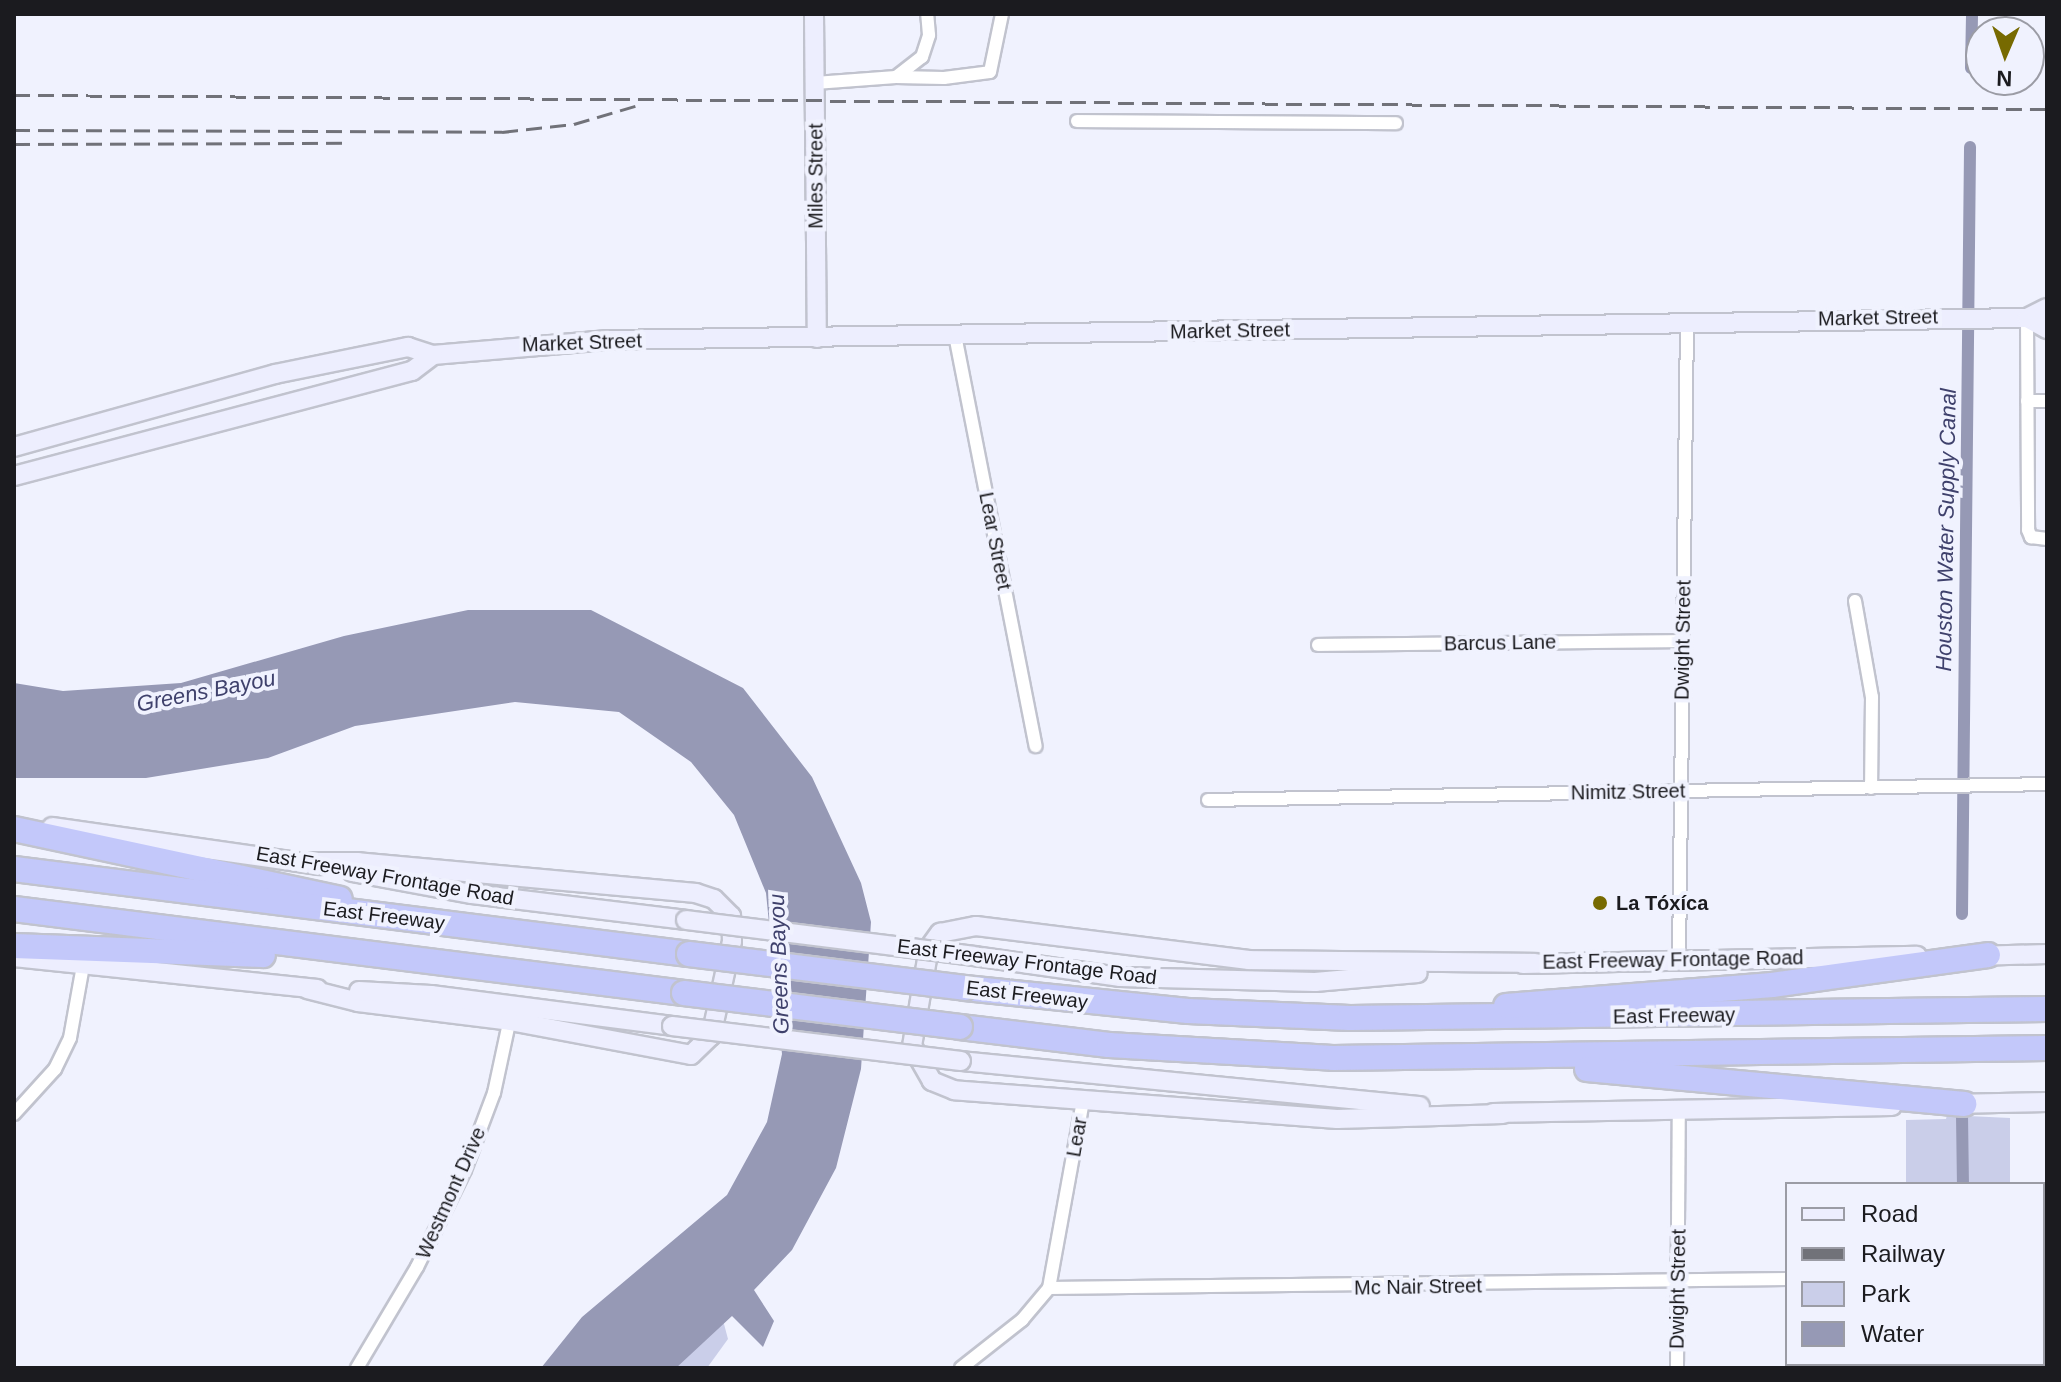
<!DOCTYPE html>
<meta charset="utf-8">
<style>
body{margin:0}
#map{position:relative;width:2061px;height:1382px;overflow:hidden;background:#f0f2fe;font-family:Arial,sans-serif}
div>[style]{position:absolute}
.green>*{inset:0;background:#cacee9}
.water>*{inset:0;background:#9699b5}
.canal>*{height:12px;margin:-6px;padding:0 6px;transform-origin:6px;border-radius:6px;background:#9699b5}
.roads{filter:drop-shadow(2px 0 #c1c3ce) drop-shadow(-2px 0 #c1c3ce) drop-shadow(0 2px #c1c3ce) drop-shadow(0 -2px #c1c3ce)}
.street>*{height:12px;margin:-6px;padding:0 6px;transform-origin:6px;border-radius:6px;background:#fff}
.secondary>*{height:18px;margin:-9px;padding:0 9px;transform-origin:9px;border-radius:9px;background:#edeefe}
.highway>*{height:24px;margin:-12px;padding:0 12px;transform-origin:12px;border-radius:12px;background:#c3c8fa}
.rail>*{height:3px;margin-top:-1.5px;transform-origin:0;background:repeating-linear-gradient(90deg,#717279 0 16px,transparent 0 24px)}
.bridges{filter:drop-shadow(2px 0 #c1c3ce) drop-shadow(-2px 0 #c1c3ce) drop-shadow(0 2px #c1c3ce) drop-shadow(0 -2px #c1c3ce)}
.secondary-bridge>*{height:18px;margin:-9px;padding:0 9px;transform-origin:9px;border-radius:9px;background:#edeefe}
.highway-bridge>*{height:24px;margin:-12px;padding:0 12px;transform-origin:12px;border-radius:12px;background:#c3c8fa}
.dots>*{width:22px;height:22px;translate:-50% -50%;box-sizing:border-box;border:4px solid #f0f2fe;border-radius:50%}
span{translate:-50% -50%;white-space:nowrap;text-align:center;line-height:1.15;-webkit-text-stroke:8px #f0f2fe;paint-order:stroke}
.street-label{font-size:20px;color:#1b1b1f}
.poi-label{font-size:20px;color:#1b1b1f;font-weight:700}
.left{translate:0 -50%;text-align:left}
.water-label{font-size:22px;color:#3f416c;font-style:italic}
.frame{position:absolute;inset:0;border:16px solid #1b1b1f;pointer-events:none}
.legend{position:absolute;left:1785px;top:1182px;width:260px;height:184px;box-sizing:border-box;background:#f0f2fe;border:2px solid #9b9ca5;margin:0;padding:10px 14px;list-style:none;font-size:24px;color:#1b1b1f}
.legend li{display:flex;align-items:center;gap:16px;height:40px}
.legend b{width:40px;border:2px solid #9b9ca5}
.north{position:absolute;left:1965px;top:16px;width:80px;height:80px;box-sizing:border-box;background:#f0f2fe;border:2px solid #9b9ca5;border-radius:50%;rotate:182deg;font-size:22px;font-weight:700;line-height:32px;text-align:center;color:#1b1b1f}
.north::after{content:'';display:block;margin:auto;width:28px;height:36px;background:#776a01;clip-path:polygon(50% 0,100% 100%,50% 72%,0 100%)}
</style>
<div id="map">
<div class="green">
<i style="clip-path:polygon(1947px 1115px,2010px 1118px,2010px 1184px,1906px 1184px,1906px 1120px,1946px 1119px)"></i>
<i style="clip-path:polygon(720px 1309px,728px 1339px,707px 1368px,670px 1368px)"></i>
</div>
<div class="water">
<i style="clip-path:polygon(468px 610px,591px 610px,743px 688px,812px 777px,861px 883px,871px 922px,861px 1069px,836px 1168px,792px 1250px,754px 1290px,774px 1321px,763px 1347px,732px 1316px,676px 1368px,541px 1368px,582px 1317px,727px 1195px,767px 1122px,782px 1054px,766px 893px,734px 815px,691px 762px,619px 712px,515px 702px,355px 726px,268px 758px,146px 778px,14px 778px,14px 683px,63px 691px,181px 683px,344px 636px)"></i>
</div>
<div class="canal">
<i style="left:1971px;top:68px;width:54px;rotate:-88.9deg"></i>
<i style="left:1962px;top:914px;width:767px;rotate:-89.4deg"></i>
<i style="left:1962px;top:1115px;width:69px;rotate:89.2deg"></i>
</div>
<div class="roads">
<div class="street">
<i style="left:896px;top:77px;width:48px;rotate:1.2deg"></i>
<i style="left:944px;top:78px;width:46px;rotate:-7.4deg"></i>
<i style="left:990px;top:72px;width:59px;rotate:-78.3deg"></i>
<i style="left:815px;top:83px;width:81px;rotate:-4.2deg"></i>
<i style="left:896px;top:77px;width:33px;rotate:-38deg"></i>
<i style="left:922px;top:57px;width:23px;rotate:-72deg"></i>
<i style="left:929px;top:35px;width:21px;rotate:-95deg"></i>
<i style="left:1077px;top:121px;width:319px;rotate:0.4deg"></i>
<i style="left:2027px;top:318px;width:212px;rotate:89.7deg"></i>
<i style="left:2028px;top:530px;width:8px;rotate:67deg"></i>
<i style="left:2031px;top:537px;width:16px;rotate:7deg"></i>
<i style="left:955px;top:335px;width:419px;rotate:78.9deg"></i>
<i style="left:2027px;top:401px;width:20px"></i>
<i style="left:1855px;top:601px;width:97px;rotate:80deg"></i>
<i style="left:1872px;top:697px;width:91px;rotate:90.6deg"></i>
<i style="left:1318px;top:645px;width:365px;rotate:-0.6deg"></i>
<i style="left:1208px;top:800px;width:839px;rotate:-1.09deg"></i>
<i style="left:1679px;top:958px;width:637px;rotate:-89.28deg"></i>
<i style="left:14px;top:1114px;width:61px;rotate:-47.7deg"></i>
<i style="left:55px;top:1069px;width:34px;rotate:-64deg"></i>
<i style="left:70px;top:1038px;width:73px;rotate:-79.8deg"></i>
<i style="left:2043px;top:1275px;width:4px"></i>
<i style="left:1049px;top:1288px;width:738px;rotate:-0.7deg"></i>
<i style="left:357px;top:1368px;width:117px;rotate:-59.3deg"></i>
<i style="left:417px;top:1267px;width:108px;rotate:-63.7deg"></i>
<i style="left:465px;top:1170px;width:82px;rotate:-69.4deg"></i>
<i style="left:494px;top:1093px;width:81px;rotate:-77.9deg"></i>
<i style="left:961px;top:1368px;width:78px;rotate:-38.2deg"></i>
<i style="left:1022px;top:1320px;width:42px;rotate:-49.8deg"></i>
<i style="left:1049px;top:1288px;width:191px;rotate:-79.7deg"></i>
<i style="left:1677px;top:1368px;width:255px;rotate:-89.6deg"></i>
</div>
<div class="secondary">
<i style="left:814px;top:14px;width:324px;rotate:89.5deg"></i>
<i style="left:2027px;top:318px;width:23px;rotate:29deg"></i>
<i style="left:14px;top:447px;width:271px;rotate:-15.6deg"></i>
<i style="left:275px;top:374px;width:136px;rotate:-11.5deg"></i>
<i style="left:408px;top:347px;width:26px;rotate:18deg"></i>
<i style="left:433px;top:355px;width:176px;rotate:-4.9deg"></i>
<i style="left:608px;top:340px;width:1419px;rotate:-0.89deg"></i>
<i style="left:2027px;top:318px;width:22px;rotate:-27deg"></i>
<i style="left:14px;top:476px;width:412px;rotate:-14.8deg"></i>
<i style="left:412px;top:371px;width:26px;rotate:-37deg"></i>
<i style="left:52px;top:827px;width:270px;rotate:8.1deg"></i>
<i style="left:352px;top:872px;width:122px;rotate:10.4deg"></i>
<i style="left:472px;top:894px;width:216px;rotate:6.9deg"></i>
<i style="left:974px;top:956px;width:148px;rotate:8.2deg"></i>
<i style="left:1120px;top:977px;width:195px;rotate:1.5deg"></i>
<i style="left:1315px;top:982px;width:103px;rotate:-5deg"></i>
<i style="left:1975px;top:956px;width:72px;rotate:-1.6deg"></i>
<i style="left:14px;top:957px;width:305px;rotate:6deg"></i>
<i style="left:1523px;top:964px;width:394px;rotate:-1.2deg"></i>
<i style="left:307px;top:989px;width:53px;rotate:14.3deg"></i>
<i style="left:358px;top:1002px;width:153px;rotate:7.1deg"></i>
<i style="left:510px;top:1021px;width:184px;rotate:10.6deg"></i>
<i style="left:691px;top:1055px;width:28px;rotate:-44deg"></i>
<i style="left:711px;top:1036px;width:97px;rotate:-77.5deg"></i>
<i style="left:732px;top:941px;width:25px;rotate:-92deg"></i>
<i style="left:731px;top:916px;width:24px;rotate:-135deg"></i>
<i style="left:714px;top:899px;width:19px;rotate:-162deg"></i>
<i style="left:696px;top:893px;width:339px;rotate:-174.8deg"></i>
<i style="left:358px;top:862px;width:49px;rotate:180deg"></i>
<i style="left:359px;top:991px;width:72px;rotate:3.2deg"></i>
<i style="left:431px;top:995px;width:243px;rotate:7.3deg"></i>
<i style="left:961px;top:1061px;width:461px;rotate:5.6deg"></i>
<i style="left:1953px;top:1104px;width:94px;rotate:-1.2deg"></i>
<i style="left:1493px;top:1113px;width:399px;rotate:-1deg"></i>
<i style="left:1503px;top:1114px;width:166px;rotate:178.3deg"></i>
<i style="left:1337px;top:1119px;width:384px;rotate:-175.7deg"></i>
<i style="left:954px;top:1090px;width:24px;rotate:-158deg"></i>
<i style="left:932px;top:1081px;width:40px;rotate:-119.7deg"></i>
<i style="left:912px;top:1046px;width:99px;rotate:-80.2deg"></i>
<i style="left:929px;top:948px;width:19px;rotate:-54deg"></i>
<i style="left:940px;top:933px;width:37px;rotate:-11deg"></i>
<i style="left:976px;top:926px;width:275px;rotate:7.1deg"></i>
<i style="left:1249px;top:960px;width:286px;rotate:0.6deg"></i>
</div>
<div class="highway">
<i style="left:14px;top:829px;width:333px;rotate:12.1deg"></i>
<i style="left:14px;top:869px;width:680px;rotate:7.18deg"></i>
<i style="left:14px;top:909px;width:675px;rotate:7.15deg"></i>
<i style="left:14px;top:946px;width:249px;rotate:2.1deg"></i>
<i style="left:965px;top:988px;width:224px;rotate:5.9deg"></i>
<i style="left:1188px;top:1011px;width:162px;rotate:2.5deg"></i>
<i style="left:1350px;top:1018px;width:697px;rotate:-0.74deg"></i>
<i style="left:1506px;top:1006px;width:267px;rotate:-4.5deg"></i>
<i style="left:1772px;top:985px;width:218px;rotate:-7.9deg"></i>
<i style="left:960px;top:1027px;width:150px;rotate:6.9deg"></i>
<i style="left:1109px;top:1045px;width:224px;rotate:3.3deg"></i>
<i style="left:1333px;top:1058px;width:714px;rotate:-0.8deg"></i>
<i style="left:1587px;top:1069px;width:379px;rotate:5.3deg"></i>
</div>
</div>
<div class="rail">
<i style="left:14px;top:95px;width:2033px;rotate:0.39deg"></i>
<i style="left:14px;top:130px;width:488px;rotate:0.2deg"></i>
<i style="left:502px;top:132px;width:72px;rotate:-6.3deg"></i>
<i style="left:574px;top:124px;width:64px;rotate:-16.4deg"></i>
<i style="left:14px;top:144px;width:332px;rotate:-0.2deg"></i>
</div>
<div class="bridges">
<div class="secondary-bridge">
<i style="left:686px;top:920px;width:290px;rotate:7.1deg"></i>
<i style="left:672px;top:1026px;width:291px;rotate:6.9deg"></i>
</div>
<div class="highway-bridge">
<i style="left:689px;top:954px;width:278px;rotate:7deg"></i>
<i style="left:684px;top:993px;width:278px;rotate:7deg"></i>
</div>
</div>
<div class="dots">
<i style="left:1600px;top:903px;background:#776a01"></i>
</div>
<div class="street-label">
<span style="left:816px;top:176px;rotate:-90deg">Miles Street</span>
<span style="left:1878px;top:318px;rotate:-1deg">Market Street</span>
<span style="left:1230px;top:331px;rotate:-1deg">Market Street</span>
<span style="left:582px;top:343px;rotate:-2deg">Market Street</span>
<span style="left:995px;top:541px;rotate:79deg">Lear Street</span>
<span style="left:1683px;top:640px;rotate:-89deg">Dwight Street</span>
<span style="left:1500px;top:643px;rotate:-1deg">Barcus Lane</span>
<span style="left:1628px;top:792px;rotate:-1deg">Nimitz Street</span>
<span style="left:385px;top:876px;rotate:10deg">East Freeway Frontage Road</span>
<span style="left:384px;top:916px;rotate:7deg">East Freeway</span>
<span style="left:1673px;top:960px;rotate:-1deg">East Freeway Frontage Road</span>
<span style="left:1027px;top:962px;rotate:7deg">East Freeway Frontage Road</span>
<span style="left:1027px;top:995px;rotate:7deg">East Freeway</span>
<span style="left:1674px;top:1016px;rotate:-1deg">East Freeway</span>
<span style="left:1077px;top:1137px;rotate:-80deg">Lear</span>
<span style="left:451px;top:1193px;rotate:-66deg">Westmont Drive</span>
<span style="left:1418px;top:1287px;rotate:-1deg">Mc Nair Street</span>
<span style="left:1678px;top:1289px;rotate:-89deg">Dwight Street</span>
</div>
<div class="poi-label">
<span class="left" style="left:1616px;top:903px">La Tóxíca</span>
</div>
<div class="water-label">
<span style="left:1946px;top:530px;rotate:-89deg">Houston Water Supply Canal</span>
<span style="left:206px;top:691px;rotate:-11deg">Greens Bayou</span>
<span style="left:779px;top:964px;rotate:-92deg">Greens Bayou</span>
</div>
<div class="frame"></div>
<ul class="legend">
<li><b style="height:10px;background:#edeefe"></b>Road</li>
<li><b style="height:10px;background:#717279"></b>Railway</li>
<li><b style="height:22px;background:#cacee9"></b>Park</li>
<li><b style="height:22px;background:#9699b5"></b>Water</li>
</ul>
<div class="north">N</div>
</div>
